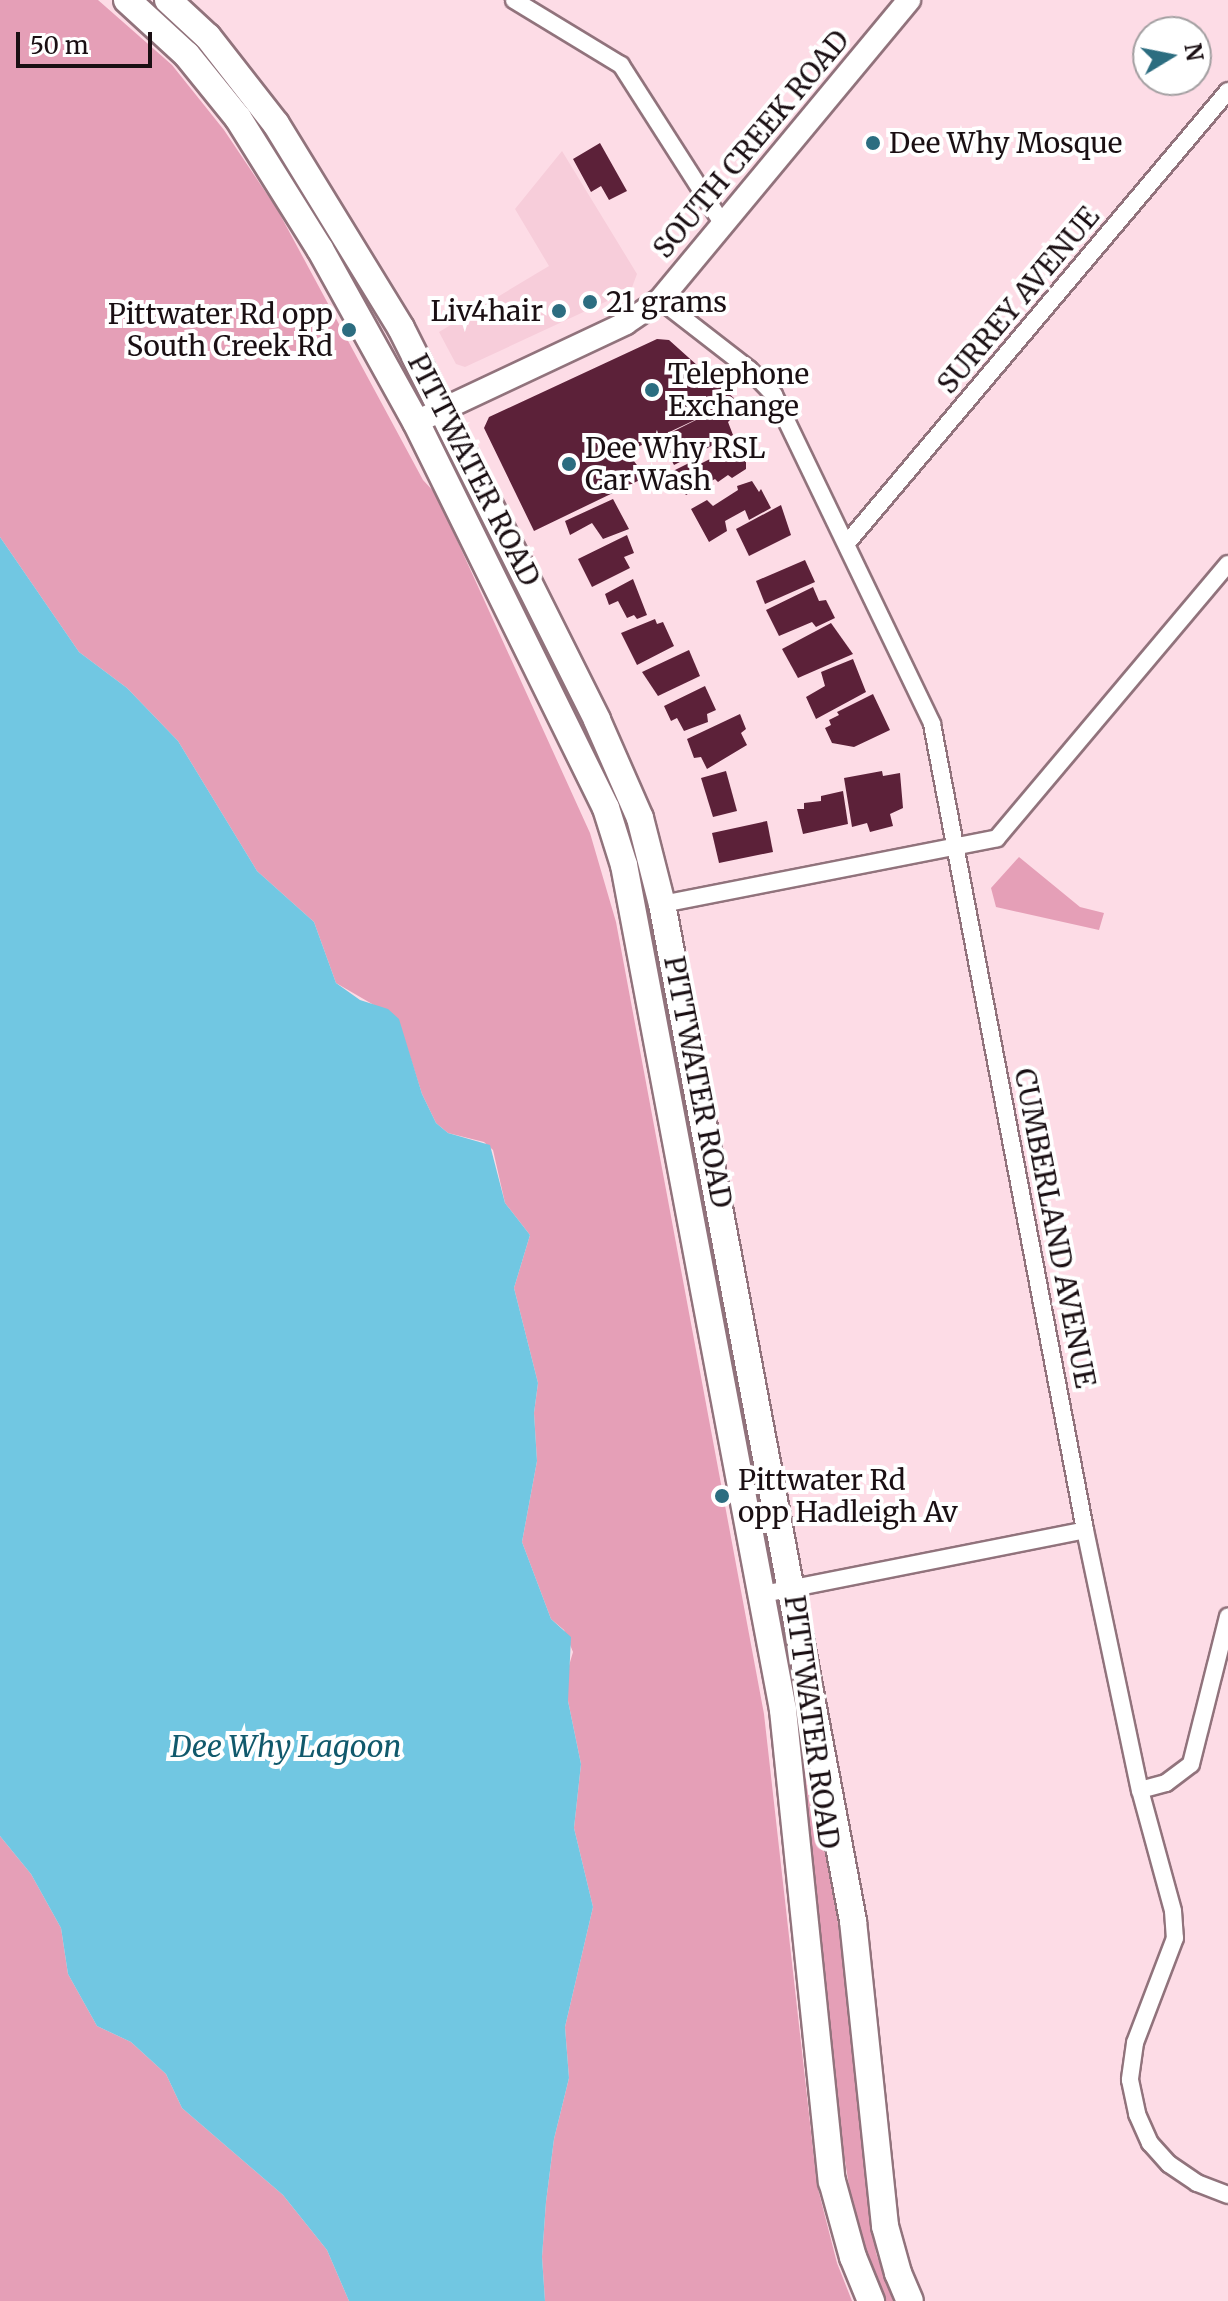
<!DOCTYPE html>
<style>
body{margin:0}
#map{position:relative;width:1228px;height:2301px;overflow:hidden;background:#fddce6;font-family:Merriweather,serif}
div>[style]{position:absolute}
.built>*{inset:0;background:#f7cdda}
.green>*{inset:0;background:#e59fb7}
.water>*{inset:0;background:#71c7e2}
.building>*{inset:0;background:#5c2139}
.roads{filter:drop-shadow(2px 0 #91737c) drop-shadow(-2px 0 #91737c) drop-shadow(0 2px #91737c) drop-shadow(0 -2px #91737c)}
.minor>*{height:16px;margin:-8px;padding:0 8px;transform-origin:8px;border-radius:8px;background:#fff}
.secondary>*{height:22px;margin:-11px;padding:0 11px;transform-origin:11px;border-radius:11px;background:#fff}
.trunk>*{height:26px;margin:-13px;padding:0 13px;transform-origin:13px;border-radius:13px;background:#fff}
.dots>*{width:22px;height:22px;translate:-50% -50%;box-sizing:border-box;border:4px solid #fff;border-radius:50%}
span{translate:-50% -50%;white-space:nowrap;text-align:center;line-height:1.15;-webkit-text-stroke:8px #fff;paint-order:stroke}
.poi-label{font-size:28px;color:#1a0f13}
.left{translate:0 -50%;text-align:left}
.right{translate:-100% -50%;text-align:right}
.street-label{font-size:28px;color:#1a0f13}
.water-label{font-size:30px;color:#11596c;font-style:italic}
.north{position:absolute;left:1132px;top:16px;width:80px;height:80px;box-sizing:border-box;background:#fff;border:2px solid #a39fa1;border-radius:50%;rotate:80deg;font-size:22px;font-weight:700;line-height:32px;text-align:center;color:#1a0f13}
.north::after{content:'';display:block;margin:auto;width:28px;height:36px;background:#2c6d80;clip-path:polygon(50% 0,100% 100%,50% 72%,0 100%)}
.scale{position:absolute;left:16px;top:32px;width:136px;height:36px;box-sizing:border-box;border:4px solid #1a0f13;border-top:0;padding-left:10px;font-size:24px;line-height:28px;white-space:nowrap;color:#1a0f13;-webkit-text-stroke:6px #fff;paint-order:stroke}
</style>
<div id="map">
<div class="built">
<i style="clip-path:polygon(562px 151px,637px 274px,631px 290px,465px 367px,456px 364px,439px 332px,549px 266px,515px 209px)"></i>
</div>
<div class="green">
<i style="clip-path:polygon(0 0,98px 0,172px 65px,224px 130px,277px 209px,423px 480px,436px 494px,590px 833px,616px 922px,764px 1714px,817px 2185px,837px 2263px,852px 2301px,545px 2301px,542px 2257px,546px 2202px,554px 2139px,569px 2078px,565px 2027px,593px 1907px,574px 1828px,581px 1764px,568px 1701px,568px 1669px,573px 1652px,564px 1630px,551px 1619px,522px 1542px,537px 1461px,534px 1413px,538px 1383px,514px 1288px,530px 1235px,505px 1203px,493px 1150px,484px 1142px,448px 1133px,436px 1123px,422px 1094px,398px 1019px,336px 983px,314px 922px,257px 871px,178px 741px,127px 688px,79px 652px,0 537px)"></i>
<i style="clip-path:polygon(1019px 857px,1080px 907px,1104px 913px,1099px 930px,996px 907px,991px 888px)"></i>
<i style="clip-path:polygon(792px 1667px,834px 1889px,876px 2253px,893px 2301px,886px 2301px,865px 2254px,850px 2192px,839px 2123px)"></i>
<i style="clip-path:polygon(0 1836px,31px 1874px,61px 1928px,68px 1974px,97px 2026px,131px 2042px,166px 2074px,182px 2108px,283px 2195px,327px 2250px,349px 2301px,0 2301px)"></i>
</div>
<div class="water">
<i style="clip-path:polygon(0 537px,79px 652px,127px 688px,178px 741px,257px 871px,314px 922px,336px 983px,360px 1000px,388px 1009px,399px 1019px,422px 1094px,436px 1123px,448px 1133px,490px 1145px,505px 1203px,530px 1235px,514px 1288px,538px 1383px,534px 1413px,537px 1461px,522px 1542px,551px 1619px,571px 1637px,568px 1701px,581px 1764px,574px 1828px,593px 1907px,565px 2027px,569px 2078px,554px 2139px,546px 2202px,542px 2257px,545px 2301px,349px 2301px,327px 2250px,283px 2195px,182px 2108px,166px 2074px,131px 2042px,97px 2026px,68px 1974px,61px 1928px,31px 1874px,0 1836px)"></i>
</div>
<div class="building">
<i style="clip-path:polygon(600px 143px,627px 191px,609px 200px,601px 186px,591px 192px,573px 159px)"></i>
<i style="clip-path:polygon(657px 339px,669px 340px,736px 400px,724px 406px,731px 419px,728px 422px,733px 435px,674px 465px,660px 438px,716px 410px,627px 452px,646px 477px,534px 531px,484px 428px,489px 417px)"></i>
<i style="clip-path:polygon(737px 437px,746px 455px,746px 469px,732px 478px,728px 475px,718px 482px,715px 479px,686px 495px,680px 487px,669px 491px,663px 476px,689px 463px,694px 467px,718px 455px,715px 446px)"></i>
<i style="clip-path:polygon(752px 481px,759px 492px,761px 489px,771px 508px,749px 520px,745px 510px,725px 521px,727px 531px,709px 542px,691px 509px,707px 500px,713px 506px,738px 490px,737px 486px)"></i>
<i style="clip-path:polygon(613px 499px,629px 529px,603px 539px,592px 523px,570px 535px,565px 521px)"></i>
<i style="clip-path:polygon(781px 505px,791px 535px,749px 556px,736px 529px)"></i>
<i style="clip-path:polygon(627px 535px,634px 553px,624px 557px,630px 568px,592px 587px,578px 559px)"></i>
<i style="clip-path:polygon(805px 560px,815px 582px,765px 604px,756px 581px)"></i>
<i style="clip-path:polygon(633px 579px,647px 615px,637px 619px,634px 615px,627px 618px,618px 601px,609px 605px,605px 594px)"></i>
<i style="clip-path:polygon(813px 587px,819px 601px,826px 600px,835px 618px,816px 627px,812px 622px,779px 636px,766px 610px)"></i>
<i style="clip-path:polygon(655px 619px,657px 624px,663px 622px,674px 646px,637px 665px,621px 633px)"></i>
<i style="clip-path:polygon(831px 623px,853px 654px,798px 678px,782px 649px)"></i>
<i style="clip-path:polygon(689px 650px,700px 676px,658px 696px,642px 672px)"></i>
<i style="clip-path:polygon(853px 659px,866px 692px,816px 719px,806px 697px,825px 686px,821px 672px)"></i>
<i style="clip-path:polygon(705px 686px,716px 710px,707px 714px,708px 722px,684px 731px,677px 718px,671px 721px,664px 706px)"></i>
<i style="clip-path:polygon(873px 694px,890px 730px,854px 747px,832px 743px,825px 728px,831px 725px,829px 720px,839px 715px,837px 712px)"></i>
<i style="clip-path:polygon(740px 714px,746px 729px,741px 733px,747px 745px,707px 769px,701px 757px,694px 758px,687px 739px)"></i>
<i style="clip-path:polygon(726px 771px,737px 811px,713px 817px,701px 778px)"></i>
<i style="clip-path:polygon(882px 771px,883px 776px,900px 773px,903px 808px,890px 814px,893px 826px,870px 832px,867px 823px,852px 827px,844px 778px)"></i>
<i style="clip-path:polygon(843px 791px,848px 824px,803px 834px,797px 809px,804px 809px,804px 803px,821px 801px,821px 796px)"></i>
<i style="clip-path:polygon(767px 821px,773px 852px,719px 863px,712px 833px)"></i>
</div>
<div class="roads">
<div class="minor">
<i style="left:514px;top:0;width:125px;rotate:31.3deg"></i>
<i style="left:621px;top:65px;width:191px;rotate:57.4deg"></i>
<i style="left:660px;top:300px;width:113px;rotate:37.8deg"></i>
<i style="left:749px;top:369px;width:36px;rotate:46deg"></i>
<i style="left:774px;top:395px;width:365px;rotate:64.3deg"></i>
<i style="left:932px;top:724px;width:820px;rotate:79.25deg"></i>
<i style="left:1085px;top:1530px;width:266px;rotate:78.1deg"></i>
<i style="left:1140px;top:1790px;width:125px;rotate:74.7deg"></i>
<i style="left:1173px;top:1911px;width:27px;rotate:86deg"></i>
<i style="left:1175px;top:1938px;width:112px;rotate:110.9deg"></i>
<i style="left:1135px;top:2043px;width:37px;rotate:98deg"></i>
<i style="left:1130px;top:2080px;width:35px;rotate:78deg"></i>
<i style="left:1137px;top:2114px;width:32px;rotate:66deg"></i>
<i style="left:1150px;top:2143px;width:28px;rotate:48deg"></i>
<i style="left:1169px;top:2164px;width:34px;rotate:34deg"></i>
<i style="left:1197px;top:2183px;width:33px;rotate:21deg"></i>
<i style="left:847px;top:543px;width:591px;rotate:-49.87deg"></i>
<i style="left:662px;top:904px;width:341px;rotate:-11.1deg"></i>
<i style="left:997px;top:838px;width:358px;rotate:-49.9deg"></i>
<i style="left:763px;top:1594px;width:328px;rotate:-11.2deg"></i>
<i style="left:1140px;top:1790px;width:27px;rotate:-15deg"></i>
<i style="left:1166px;top:1783px;width:31px;rotate:-37deg"></i>
<i style="left:1191px;top:1764px;width:152px;rotate:-75.9deg"></i>
</div>
<div class="secondary">
<i style="left:416px;top:422px;width:232px;rotate:-25.2deg"></i>
<i style="left:626px;top:323px;width:41px;rotate:-34.1deg"></i>
<i style="left:660px;top:300px;width:390px;rotate:-50.3deg"></i>
</div>
<div class="trunk">
<i style="left:127px;top:0;width:81px;rotate:42.5deg"></i>
<i style="left:187px;top:55px;width:81px;rotate:51deg"></i>
<i style="left:238px;top:118px;width:155px;rotate:58deg"></i>
<i style="left:320px;top:249px;width:198px;rotate:61deg"></i>
<i style="left:416px;top:422px;width:430px;rotate:63.8deg"></i>
<i style="left:606px;top:808px;width:60px;rotate:72.5deg"></i>
<i style="left:624px;top:865px;width:860px;rotate:79.34deg"></i>
<i style="left:783px;top:1710px;width:474px;rotate:84.1deg"></i>
<i style="left:832px;top:2181px;width:79px;rotate:74.6deg"></i>
<i style="left:853px;top:2257px;width:48px;rotate:67.8deg"></i>
<i style="left:168px;top:0;width:54px;rotate:42.8deg"></i>
<i style="left:208px;top:37px;width:110px;rotate:52deg"></i>
<i style="left:276px;top:124px;width:239px;rotate:58.5deg"></i>
<i style="left:401px;top:328px;width:438px;rotate:63.4deg"></i>
<i style="left:597px;top:720px;width:107px;rotate:66.3deg"></i>
<i style="left:640px;top:818px;width:89px;rotate:75.7deg"></i>
<i style="left:662px;top:904px;width:1035px;rotate:79.36deg"></i>
<i style="left:853px;top:1921px;width:307px;rotate:84deg"></i>
<i style="left:885px;top:2226px;width:49px;rotate:74.5deg"></i>
<i style="left:898px;top:2273px;width:30px;rotate:67deg"></i>
</div>
</div>
<div class="dots">
<i style="left:873px;top:143px;background:#2c6d80"></i>
<i style="left:590px;top:302px;background:#2c6d80"></i>
<i style="left:559px;top:311px;background:#2c6d80"></i>
<i style="left:349px;top:330px;background:#2c6d80"></i>
<i style="left:652px;top:390px;background:#2c6d80"></i>
<i style="left:569px;top:464px;background:#2c6d80"></i>
<i style="left:722px;top:1496px;background:#2c6d80"></i>
</div>
<div class="poi-label">
<span class="left" style="left:889px;top:143px">Dee Why Mosque</span>
<span class="left" style="left:606px;top:302px">21 grams</span>
<span class="right" style="left:543px;top:311px">Liv4hair</span>
<span class="right" style="left:333px;top:330px">Pittwater Rd opp<br>South Creek Rd</span>
<span class="left" style="left:668px;top:390px">Telephone<br>Exchange</span>
<span class="left" style="left:585px;top:464px">Dee Why RSL<br>Car Wash</span>
<span class="left" style="left:738px;top:1496px">Pittwater Rd<br>opp Hadleigh Av</span>
</div>
<div class="street-label">
<span style="left:751px;top:144px;rotate:-50deg">SOUTH CREEK ROAD</span>
<span style="left:1018px;top:300px;rotate:-50deg">SURREY AVENUE</span>
<span style="left:474px;top:470px;rotate:63deg">PITTWATER ROAD</span>
<span style="left:698px;top:1082px;rotate:79deg">PITTWATER ROAD</span>
<span style="left:1055px;top:1228px;rotate:79deg">CUMBERLAND AVENUE</span>
<span style="left:812px;top:1722px;rotate:82deg">PITTWATER ROAD</span>
</div>
<div class="water-label">
<span style="left:286px;top:1746px">Dee Why Lagoon</span>
</div>
<div class="north">N</div>
<div class="scale">50 m</div>
</div>
